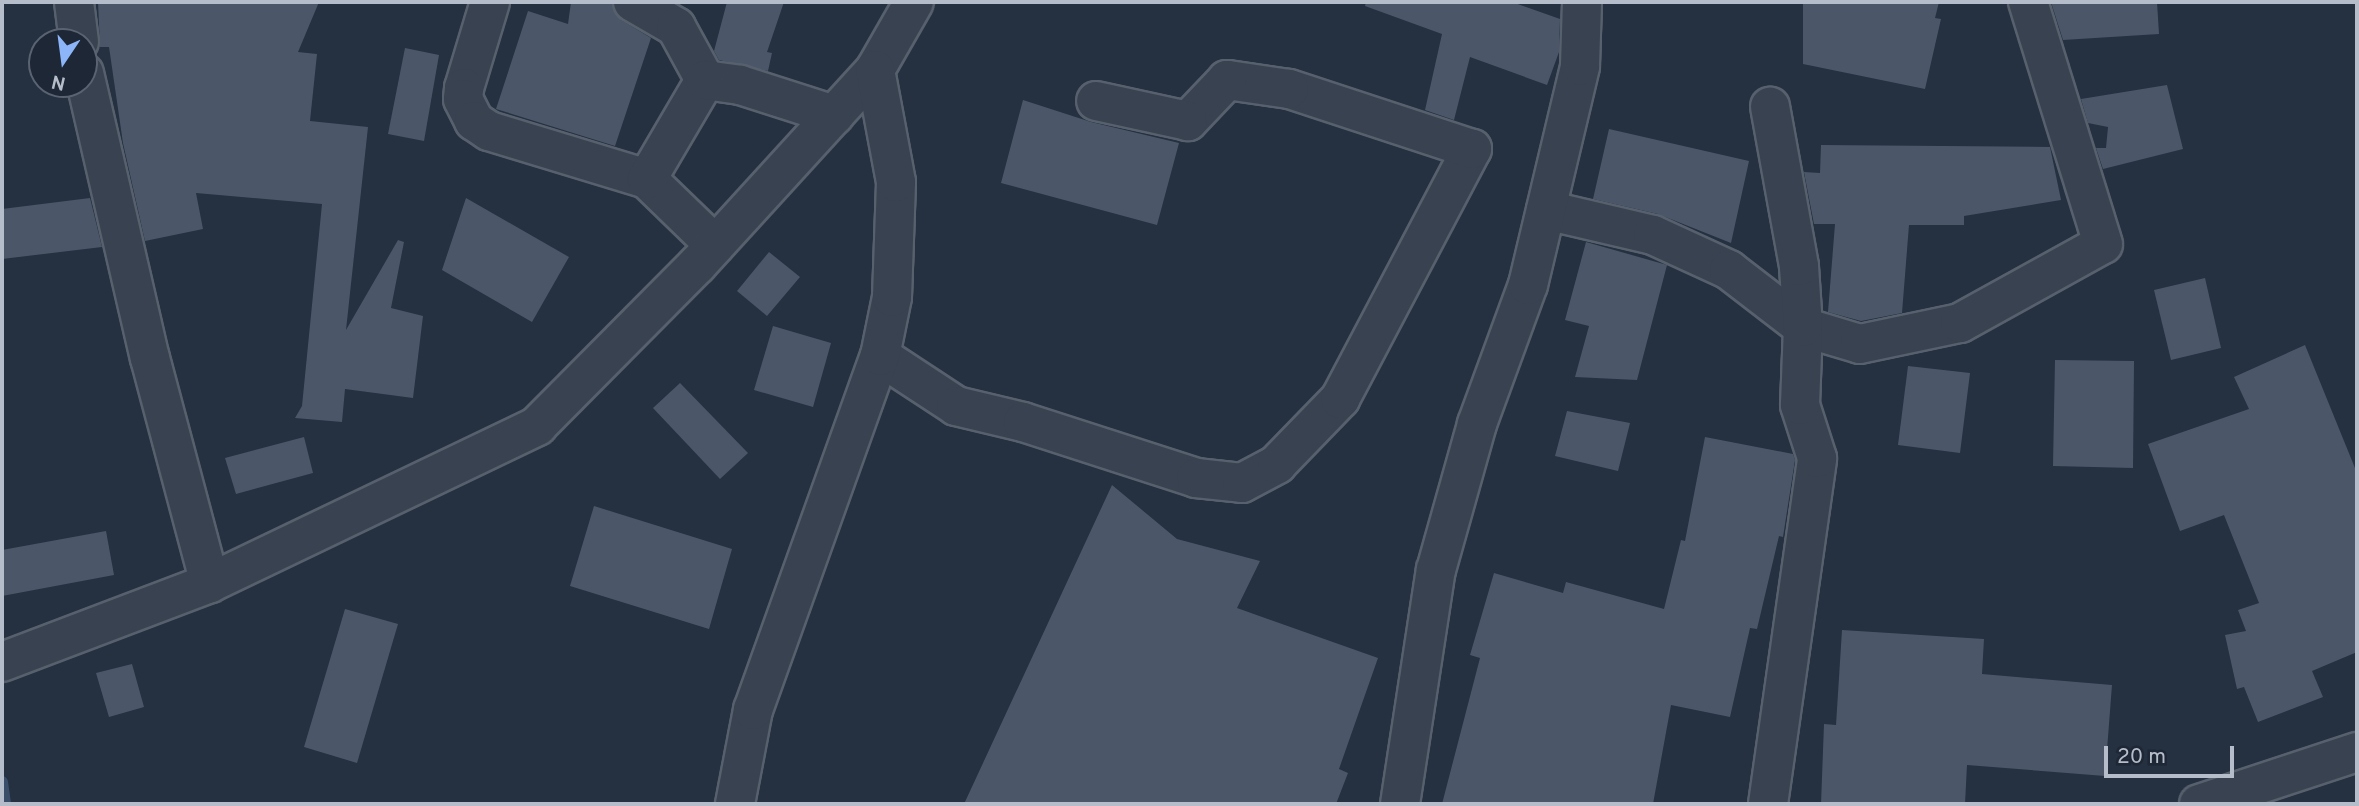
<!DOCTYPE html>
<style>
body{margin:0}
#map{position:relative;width:2359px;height:806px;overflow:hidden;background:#253040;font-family:Overpass,sans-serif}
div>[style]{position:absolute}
.stream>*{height:12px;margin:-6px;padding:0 6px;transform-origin:6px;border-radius:6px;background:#3a4e69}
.building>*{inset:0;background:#4b5769}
.roads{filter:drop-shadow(2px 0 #57606d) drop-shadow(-2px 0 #57606d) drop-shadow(0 2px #57606d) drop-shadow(0 -2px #57606d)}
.minor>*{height:38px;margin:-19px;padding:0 19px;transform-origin:19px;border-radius:19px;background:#394250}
span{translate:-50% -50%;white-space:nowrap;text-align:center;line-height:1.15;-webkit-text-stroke:5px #1e2735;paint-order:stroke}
.frame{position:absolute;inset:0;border:4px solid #b5bdca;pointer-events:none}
.north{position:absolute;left:28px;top:28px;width:70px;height:70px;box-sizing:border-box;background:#1e2735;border:2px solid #5a6371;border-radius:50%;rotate:193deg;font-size:19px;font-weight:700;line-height:28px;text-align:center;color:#b5bdca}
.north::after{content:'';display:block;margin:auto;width:24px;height:32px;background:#8cb6f9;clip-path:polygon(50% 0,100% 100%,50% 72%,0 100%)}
.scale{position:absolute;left:2104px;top:746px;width:130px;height:32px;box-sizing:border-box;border:4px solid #b5bdca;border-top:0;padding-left:9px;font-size:21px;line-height:24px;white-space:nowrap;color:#b5bdca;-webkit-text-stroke:5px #1e2735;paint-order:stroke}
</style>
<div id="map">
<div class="stream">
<i style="left:2px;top:782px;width:22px;rotate:82deg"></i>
</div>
<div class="building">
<i style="clip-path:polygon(98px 2px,319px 2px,298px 52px,317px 54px,310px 121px,368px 127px,346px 330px,398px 240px,404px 242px,391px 308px,423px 316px,413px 398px,345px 389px,342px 422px,295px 418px,302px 406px,322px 204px,196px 193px,203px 229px,145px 241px,123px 143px,109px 47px,100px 47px)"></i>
<i style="clip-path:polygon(571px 2px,611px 2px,621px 20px,651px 38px,615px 146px,496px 109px,528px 11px,568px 24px)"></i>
<i style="clip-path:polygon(727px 2px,784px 2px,767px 52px,772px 53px,768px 71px,719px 60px,714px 51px)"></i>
<i style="clip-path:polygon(1366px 2px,1512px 2px,1560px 19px,1559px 52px,1547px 85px,1470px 57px,1454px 120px,1425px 110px,1442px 34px,1365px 6px)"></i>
<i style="clip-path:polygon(1803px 2px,1939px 2px,1935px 18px,1941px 19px,1925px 89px,1803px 64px)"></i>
<i style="clip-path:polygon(2051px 2px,2157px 2px,2159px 34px,2063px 40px)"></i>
<i style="clip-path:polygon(405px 48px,439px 55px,424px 141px,388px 134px)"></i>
<i style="clip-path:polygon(2167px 85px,2183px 149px,2103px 169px,2096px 148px,2106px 148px,2108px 127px,2088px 123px,2081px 99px)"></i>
<i style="clip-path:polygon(1023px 100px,1091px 122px,1179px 143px,1157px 225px,1001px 183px)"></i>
<i style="clip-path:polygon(1609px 129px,1749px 161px,1731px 243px,1658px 214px,1593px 199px)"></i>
<i style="clip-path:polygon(1821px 145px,2050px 147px,2061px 200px,1964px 216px,1964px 225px,1909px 225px,1902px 313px,1861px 321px,1828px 312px,1835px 224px,1814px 224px,1804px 172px,1820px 173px)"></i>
<i style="clip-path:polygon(90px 198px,102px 247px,2px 259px,2px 209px)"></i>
<i style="clip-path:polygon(466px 198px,569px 257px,532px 322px,442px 270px)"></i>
<i style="clip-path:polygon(1586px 242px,1667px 265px,1637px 380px,1575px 377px,1589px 326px,1565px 320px)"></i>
<i style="clip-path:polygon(769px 252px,800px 277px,767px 316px,737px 291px)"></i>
<i style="clip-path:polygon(2205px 278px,2221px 348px,2171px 360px,2154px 290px)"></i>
<i style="clip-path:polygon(773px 326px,831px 343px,813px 407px,754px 390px)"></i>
<i style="clip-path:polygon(2305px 345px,2357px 473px,2357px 652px,2312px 671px,2323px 697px,2258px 722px,2244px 687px,2237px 689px,2225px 635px,2246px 631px,2238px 610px,2259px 603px,2224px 515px,2180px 531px,2148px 444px,2249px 409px,2234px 377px)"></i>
<i style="clip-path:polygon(2055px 360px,2134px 361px,2133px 468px,2053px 466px)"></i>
<i style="clip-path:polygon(1908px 366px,1970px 373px,1960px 453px,1898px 445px)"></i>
<i style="clip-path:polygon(680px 383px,748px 453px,720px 479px,653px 408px)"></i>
<i style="clip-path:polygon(1567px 411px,1630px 423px,1618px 471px,1555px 456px)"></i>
<i style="clip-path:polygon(304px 437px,313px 473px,236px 494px,225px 458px)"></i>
<i style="clip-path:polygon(1705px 437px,1793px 454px,1795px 460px,1783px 537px,1779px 536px,1757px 629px,1750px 628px,1730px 717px,1671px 705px,1653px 804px,1442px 804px,1480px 658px,1470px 655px,1494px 573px,1563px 593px,1566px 582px,1664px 609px,1681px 540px,1685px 541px)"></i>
<i style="clip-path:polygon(1112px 485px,1177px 539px,1260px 561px,1237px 608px,1378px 658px,1339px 769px,1348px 773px,1336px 804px,964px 804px)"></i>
<i style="clip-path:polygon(594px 506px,732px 549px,709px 629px,570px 586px)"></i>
<i style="clip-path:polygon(106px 531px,114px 575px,2px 596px,2px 550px)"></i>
<i style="clip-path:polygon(345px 609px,398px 624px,357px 763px,304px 747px)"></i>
<i style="clip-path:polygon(1842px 630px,1984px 639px,1982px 674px,2112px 685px,2105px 776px,1967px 765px,1965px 804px,1821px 804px,1824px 724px,1836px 725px)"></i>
<i style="clip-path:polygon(132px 664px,144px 707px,109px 717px,96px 673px)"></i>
</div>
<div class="roads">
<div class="minor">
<i style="left:74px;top:2px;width:40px;rotate:82.9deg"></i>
<i style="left:490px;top:2px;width:90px;rotate:106.8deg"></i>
<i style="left:464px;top:88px;width:11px;rotate:95deg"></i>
<i style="left:463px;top:99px;width:25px;rotate:63deg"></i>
<i style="left:474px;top:121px;width:18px;rotate:34deg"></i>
<i style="left:489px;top:131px;width:165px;rotate:16.9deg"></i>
<i style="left:633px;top:2px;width:50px;rotate:30.2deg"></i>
<i style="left:676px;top:27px;width:60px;rotate:61.3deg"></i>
<i style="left:84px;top:73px;width:293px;rotate:77deg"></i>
<i style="left:150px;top:358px;width:233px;rotate:75.1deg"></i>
<i style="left:1546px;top:210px;width:110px;rotate:13.2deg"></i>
<i style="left:1653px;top:235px;width:84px;rotate:24.7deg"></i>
<i style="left:1729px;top:270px;width:93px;rotate:37.6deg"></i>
<i style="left:1803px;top:327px;width:59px;rotate:16.6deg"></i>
<i style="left:1860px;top:344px;width:102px;rotate:-11.9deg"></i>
<i style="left:1960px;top:323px;width:163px;rotate:-28.9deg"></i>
<i style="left:2103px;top:244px;width:253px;rotate:-107.2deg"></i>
<i style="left:715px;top:245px;width:95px;rotate:-135.9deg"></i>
<i style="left:647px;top:179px;width:115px;rotate:-59.6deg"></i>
<i style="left:705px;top:80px;width:35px;rotate:8deg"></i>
<i style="left:740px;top:85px;width:99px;rotate:17.7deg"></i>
<i style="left:880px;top:356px;width:91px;rotate:33.3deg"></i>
<i style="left:956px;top:406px;width:69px;rotate:13.4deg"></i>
<i style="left:1023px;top:422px;width:182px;rotate:17.9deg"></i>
<i style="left:1196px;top:478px;width:46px;rotate:6.2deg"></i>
<i style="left:1242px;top:483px;width:40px;rotate:-28deg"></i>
<i style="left:1277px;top:464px;width:91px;rotate:-45.9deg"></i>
<i style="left:1340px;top:399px;width:283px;rotate:-62.2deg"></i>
<i style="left:1472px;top:149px;width:193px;rotate:-161.8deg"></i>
<i style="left:1289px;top:89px;width:63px;rotate:-171.7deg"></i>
<i style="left:1227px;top:80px;width:57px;rotate:133.6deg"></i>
<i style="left:1188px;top:121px;width:94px;rotate:-167.7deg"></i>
<i style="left:2px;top:662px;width:222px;rotate:-20.8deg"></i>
<i style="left:210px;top:583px;width:363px;rotate:-25.6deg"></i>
<i style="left:537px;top:426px;width:227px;rotate:-45.2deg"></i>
<i style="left:697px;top:265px;width:264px;rotate:-47.6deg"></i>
<i style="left:875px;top:70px;width:78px;rotate:-60.2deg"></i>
<i style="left:735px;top:804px;width:96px;rotate:-79.2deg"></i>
<i style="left:753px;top:710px;width:376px;rotate:-70.3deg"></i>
<i style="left:880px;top:356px;width:60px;rotate:-78.5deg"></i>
<i style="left:892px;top:297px;width:115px;rotate:-88deg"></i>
<i style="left:896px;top:182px;width:114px;rotate:-100.6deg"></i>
<i style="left:1400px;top:804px;width:237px;rotate:-81.3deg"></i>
<i style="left:1436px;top:570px;width:152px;rotate:-74.3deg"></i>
<i style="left:1477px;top:424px;width:148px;rotate:-69.9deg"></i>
<i style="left:1528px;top:285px;width:225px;rotate:-76.6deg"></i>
<i style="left:1580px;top:66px;width:64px;rotate:-88.2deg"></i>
<i style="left:1768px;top:804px;width:349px;rotate:-81.9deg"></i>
<i style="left:1817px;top:458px;width:56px;rotate:-107.8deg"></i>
<i style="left:1800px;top:405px;width:78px;rotate:-87.8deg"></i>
<i style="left:1803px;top:327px;width:61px;rotate:-93.8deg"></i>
<i style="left:1799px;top:266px;width:162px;rotate:-100.3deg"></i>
<i style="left:2199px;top:804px;width:166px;rotate:-18.2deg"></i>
</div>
</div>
<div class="frame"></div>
<div class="north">N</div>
<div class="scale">20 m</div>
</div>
